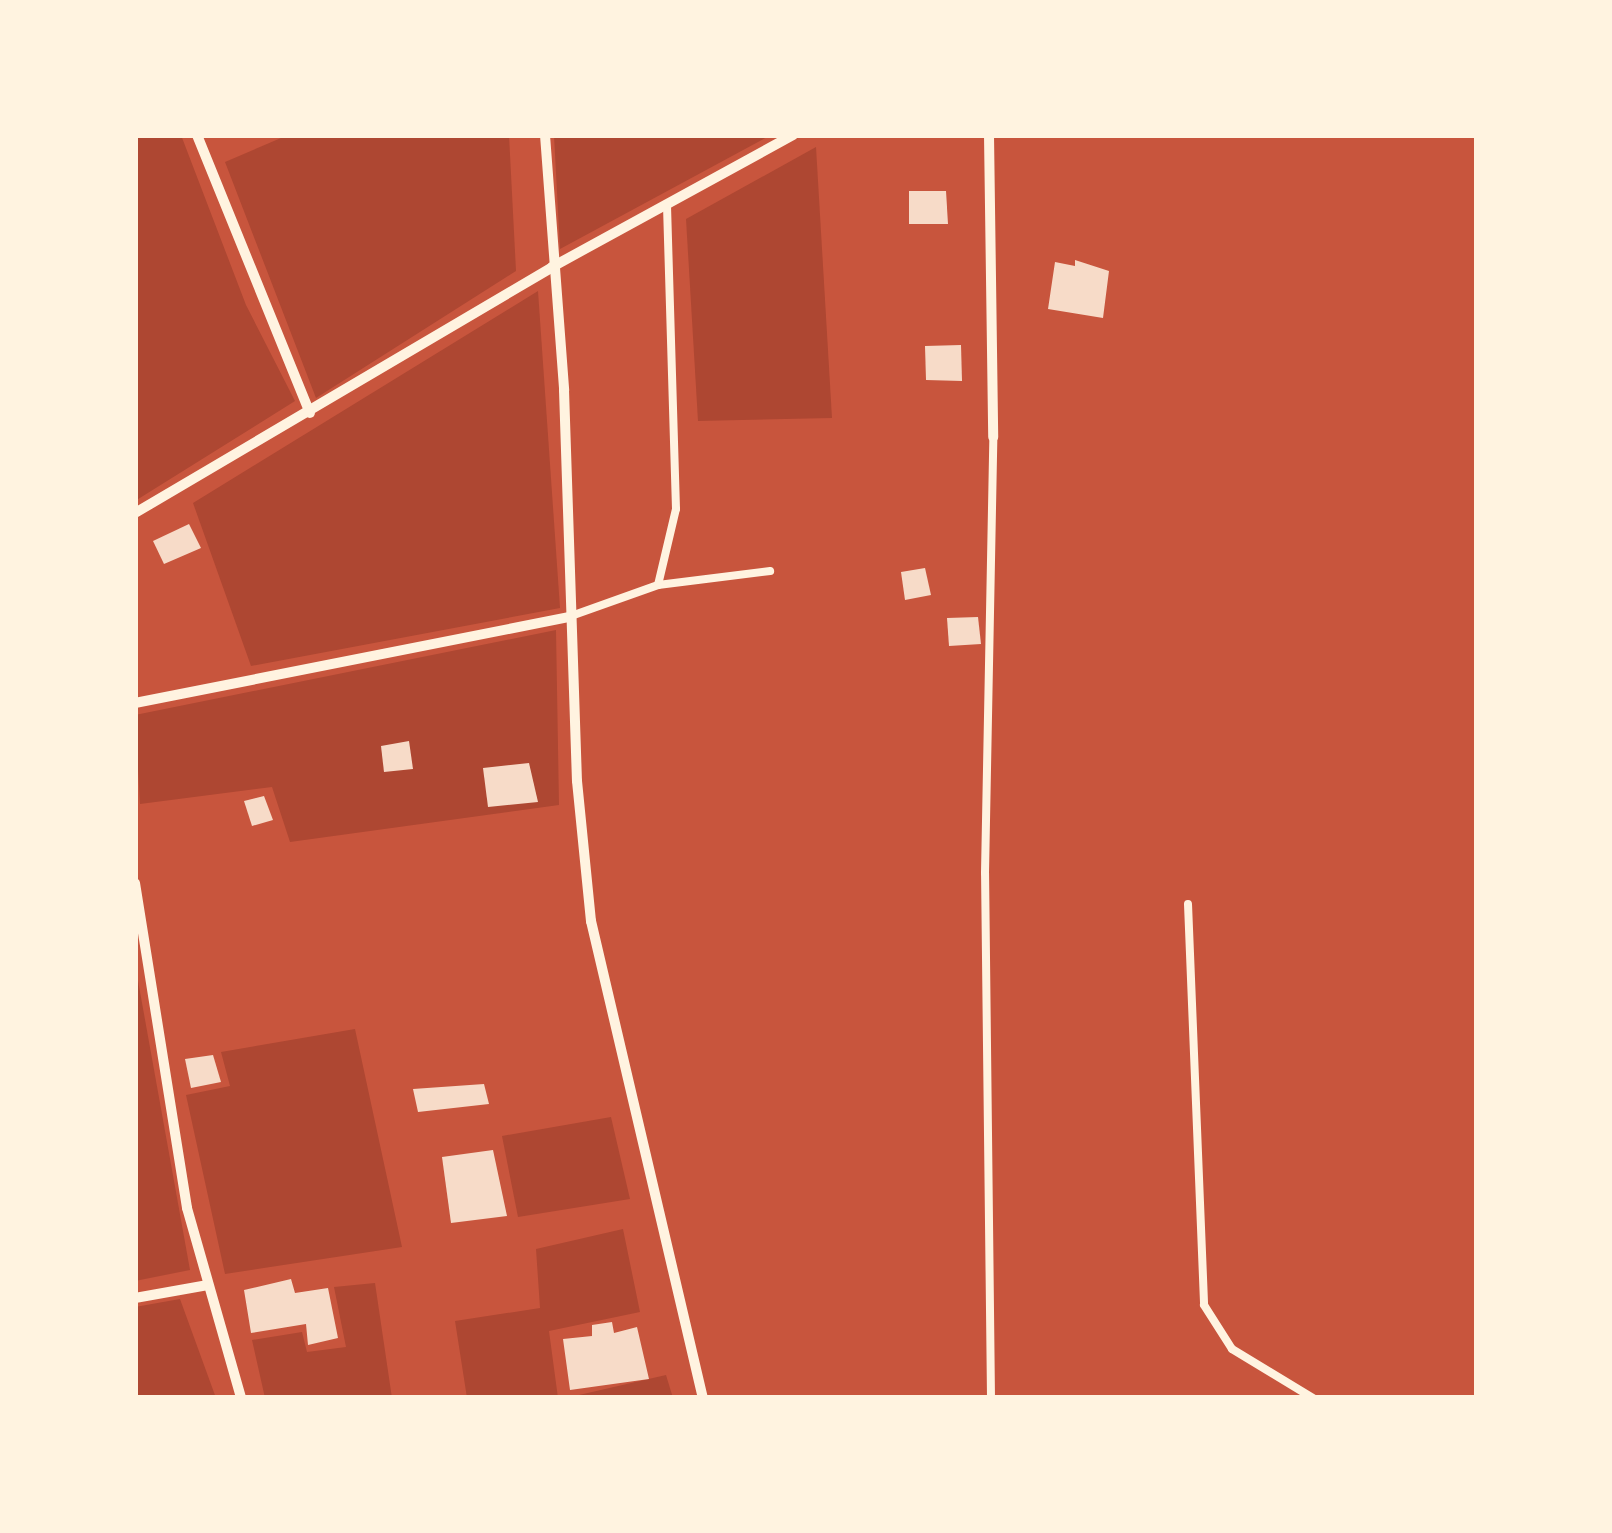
<!DOCTYPE html>
<style>
body{margin:0}
#map{position:relative;width:1612px;height:1533px;overflow:hidden;background:#c8553d;font-family:Figtree,sans-serif}
div>[style]{position:absolute}
.green>*{inset:0;background:#ae4732}
.building>*{inset:0;background:#f7dbc8}
.service>*{height:8px;margin:-4px;padding:0 4px;transform-origin:4px;border-radius:4px;background:#fff3e0}
.minor>*{height:10px;margin:-5px;padding:0 5px;transform-origin:5px;border-radius:5px;background:#fff3e0}
span{translate:-50% -50%;white-space:nowrap;text-align:center;line-height:1.15;-webkit-text-stroke:8px #fff3e0;paint-order:stroke}
.frame{position:absolute;inset:0;border:138px solid #fff3e0;pointer-events:none}
</style>
<div id="map">
<div class="green">
<i style="clip-path:polygon(135px 135px,181px 135px,246px 305px,295px 401px,135px 501px)"></i>
<i style="clip-path:polygon(288px 135px,509px 135px,516px 271px,316px 398px,225px 162px)"></i>
<i style="clip-path:polygon(554px 135px,771px 135px,560px 249px)"></i>
<i style="clip-path:polygon(816px 147px,832px 418px,698px 421px,686px 219px)"></i>
<i style="clip-path:polygon(538px 291px,560px 608px,251px 666px,193px 503px)"></i>
<i style="clip-path:polygon(556px 630px,559px 805px,290px 842px,272px 787px,140px 804px,135px 715px)"></i>
<i style="clip-path:polygon(135px 964px,190px 1270px,135px 1281px)"></i>
<i style="clip-path:polygon(355px 1029px,402px 1247px,225px 1274px,186px 1095px,230px 1086px,221px 1052px)"></i>
<i style="clip-path:polygon(611px 1117px,630px 1199px,518px 1217px,502px 1136px)"></i>
<i style="clip-path:polygon(623px 1229px,640px 1312px,549px 1331px,558px 1398px,467px 1398px,455px 1321px,540px 1308px,536px 1249px)"></i>
<i style="clip-path:polygon(375px 1283px,392px 1398px,265px 1398px,252px 1340px,302px 1332px,307px 1352px,346px 1347px,334px 1287px)"></i>
<i style="clip-path:polygon(180px 1299px,216px 1398px,135px 1398px,135px 1307px)"></i>
<i style="clip-path:polygon(666px 1375px,673px 1398px,566px 1398px)"></i>
</div>
<div class="building">
<i style="clip-path:polygon(909px 191px,946px 191px,948px 224px,909px 224px)"></i>
<i style="clip-path:polygon(1075px 260px,1109px 271px,1103px 318px,1048px 309px,1055px 262px,1075px 266px)"></i>
<i style="clip-path:polygon(961px 345px,962px 381px,926px 380px,925px 346px)"></i>
<i style="clip-path:polygon(189px 524px,201px 548px,164px 564px,153px 541px)"></i>
<i style="clip-path:polygon(925px 568px,931px 595px,905px 600px,901px 572px)"></i>
<i style="clip-path:polygon(978px 617px,981px 644px,949px 646px,947px 618px)"></i>
<i style="clip-path:polygon(409px 741px,413px 769px,384px 772px,381px 746px)"></i>
<i style="clip-path:polygon(529px 763px,538px 802px,488px 807px,483px 768px)"></i>
<i style="clip-path:polygon(264px 796px,273px 820px,252px 826px,244px 801px)"></i>
<i style="clip-path:polygon(213px 1055px,221px 1082px,191px 1088px,185px 1059px)"></i>
<i style="clip-path:polygon(484px 1084px,489px 1104px,418px 1112px,413px 1089px)"></i>
<i style="clip-path:polygon(493px 1150px,507px 1216px,451px 1223px,442px 1157px)"></i>
<i style="clip-path:polygon(291px 1279px,295px 1293px,328px 1288px,338px 1338px,308px 1345px,306px 1324px,251px 1333px,244px 1290px)"></i>
<i style="clip-path:polygon(612px 1322px,614px 1333px,637px 1327px,649px 1379px,570px 1390px,563px 1339px,592px 1336px,592px 1325px)"></i>
</div>
<div class="service">
<i style="left:658px;top:585px;width:78px;rotate:-76.7deg"></i>
<i style="left:676px;top:509px;width:305px;rotate:-91.7deg"></i>
<i style="left:571px;top:616px;width:92px;rotate:-19.6deg"></i>
<i style="left:658px;top:585px;width:113px;rotate:-7.1deg"></i>
<i style="left:1188px;top:904px;width:401px;rotate:87.7deg"></i>
<i style="left:1204px;top:1305px;width:52px;rotate:57.5deg"></i>
<i style="left:1232px;top:1349px;width:95px;rotate:31.2deg"></i>
<i style="left:991px;top:1398px;width:525px;rotate:-90.65deg"></i>
<i style="left:985px;top:873px;width:436px;rotate:-88.9deg"></i>
</div>
<div class="minor">
<i style="left:197px;top:135px;width:300px;rotate:67.9deg"></i>
<i style="left:545px;top:135px;width:256px;rotate:85.7deg"></i>
<i style="left:564px;top:390px;width:391px;rotate:88.1deg"></i>
<i style="left:577px;top:781px;width:141px;rotate:84.3deg"></i>
<i style="left:591px;top:921px;width:490px;rotate:76.8deg"></i>
<i style="left:989px;top:135px;width:302px;rotate:89.2deg"></i>
<i style="left:135px;top:513px;width:484px;rotate:-30.5deg"></i>
<i style="left:552px;top:267px;width:275px;rotate:-28.7deg"></i>
<i style="left:135px;top:703px;width:443px;rotate:-11.2deg"></i>
<i style="left:135px;top:883px;width:329px;rotate:80.9deg"></i>
<i style="left:187px;top:1208px;width:198px;rotate:74.1deg"></i>
<i style="left:135px;top:1298px;width:74px;rotate:-10.1deg"></i>
</div>
<div class="frame"></div>
</div>
